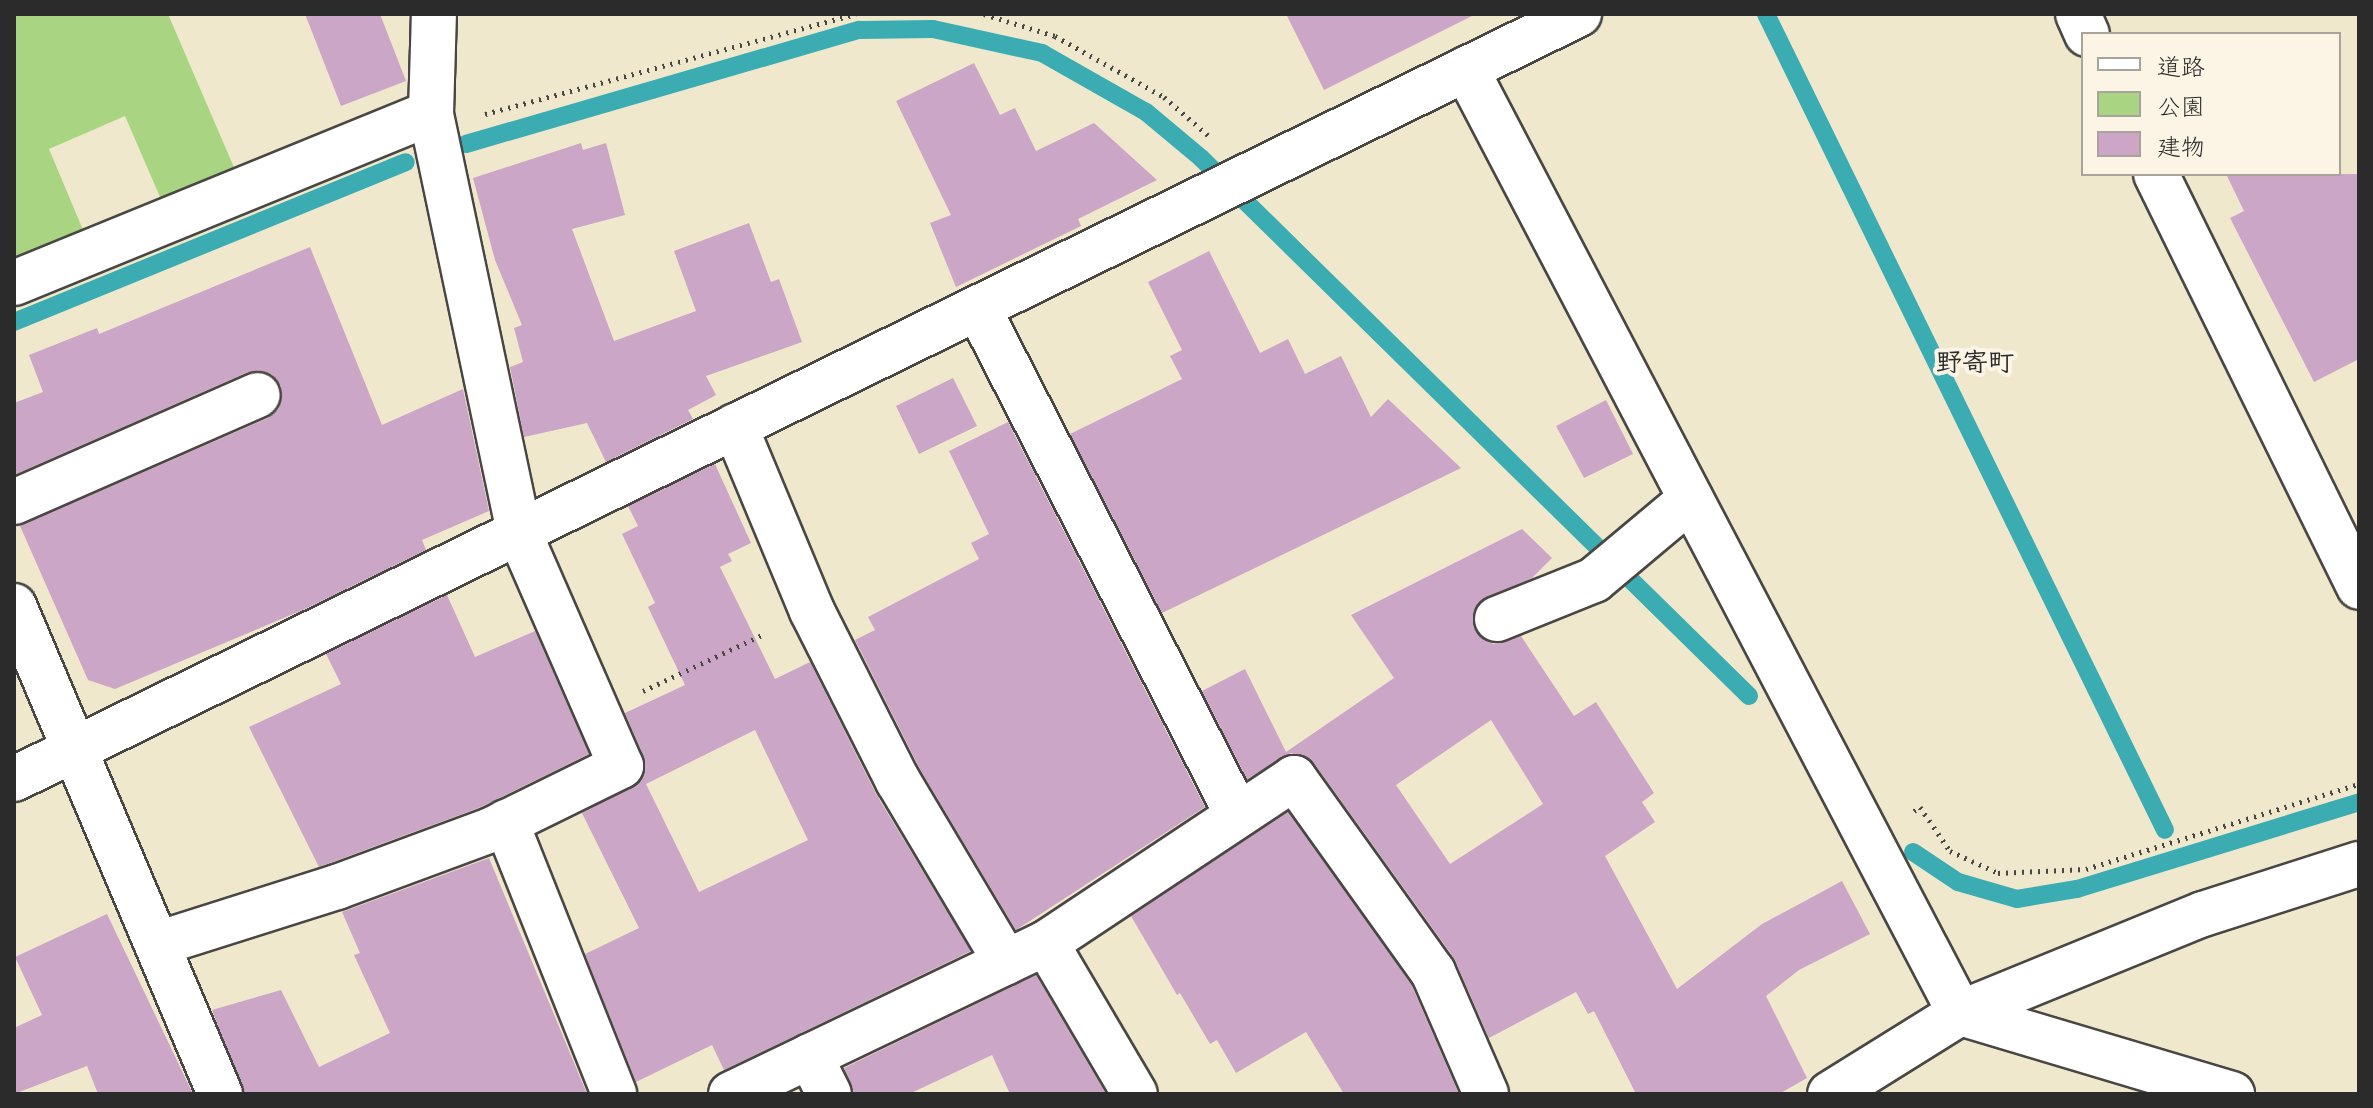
<!DOCTYPE html>
<meta charset="utf-8">
<style>
body{margin:0}
#map{position:relative;width:2373px;height:1108px;overflow:hidden;background:#f0e8cd;font-family:Pangolin,"Klee One",sans-serif}
div>[style]{position:absolute}
.green>*{inset:0;background:#a9d582}
.stream>*{height:18px;margin:-9px;padding:0 9px;transform-origin:9px;border-radius:9px;background:#3aacb2}
.building>*{inset:0;background:#cca6c6}
.path>*{height:5px;margin-top:-2.5px;transform-origin:0;background:repeating-linear-gradient(90deg,#494743 0 2px,transparent 0 8px)}
.roads{filter:drop-shadow(2px 0 #494743) drop-shadow(-2px 0 #494743) drop-shadow(0 2px #494743) drop-shadow(0 -2px #494743)}
.minor>*{height:44px;margin:-22px;padding:0 22px;transform-origin:22px;border-radius:22px;background:#fff}
span{translate:-50% -50%;white-space:nowrap;text-align:center;line-height:1.15;-webkit-text-stroke:8px #fcf5e5;paint-order:stroke}
.quarter-label{font-size:26px;color:#2b2b2b;font-weight:700}
.frame{position:absolute;inset:0;border:16px solid #2b2b2b;pointer-events:none}
.legend{position:absolute;left:2081px;top:32px;width:260px;height:144px;box-sizing:border-box;background:#fcf5e5;border:2px solid #a8a49b;margin:0;padding:10px 14px;list-style:none;font-size:24px;color:#2b2b2b}
.legend li{display:flex;align-items:center;gap:16px;height:40px}
.legend b{width:40px;border:2px solid #a8a49b}
</style>
<div id="map">
<div class="green">
<i style="clip-path:polygon(14px 14px,168px 14px,236px 172px,163px 204px,125px 116px,49px 149px,86px 237px,14px 267px)"></i>
</div>
<div class="stream">
<i style="left:1766px;top:14px;width:908px;rotate:63.94deg"></i>
<i style="left:466px;top:144px;width:409px;rotate:-16.2deg"></i>
<i style="left:859px;top:30px;width:74px;rotate:-0.8deg"></i>
<i style="left:933px;top:29px;width:112px;rotate:12.4deg"></i>
<i style="left:1042px;top:53px;width:120px;rotate:29.6deg"></i>
<i style="left:1146px;top:112px;width:72px;rotate:39.9deg"></i>
<i style="left:1201px;top:158px;width:768px;rotate:44.47deg"></i>
<i style="left:14px;top:322px;width:423px;rotate:-22.2deg"></i>
<i style="left:1913px;top:852px;width:54px;rotate:33.7deg"></i>
<i style="left:1958px;top:882px;width:61px;rotate:16.1deg"></i>
<i style="left:2017px;top:899px;width:61px;rotate:-9.5deg"></i>
<i style="left:2077px;top:889px;width:295px;rotate:-17.1deg"></i>
</div>
<div class="building">
<i style="clip-path:polygon(305px 14px,380px 14px,406px 81px,341px 106px)"></i>
<i style="clip-path:polygon(1286px 14px,1476px 14px,1324px 90px)"></i>
<i style="clip-path:polygon(974px 63px,1000px 115px,1015px 108px,1036px 151px,1094px 123px,1157px 180px,1078px 219px,1081px 226px,956px 287px,930px 223px,951px 215px,896px 101px)"></i>
<i style="clip-path:polygon(581px 143px,583px 150px,606px 143px,625px 215px,572px 229px,614px 341px,696px 311px,674px 251px,749px 223px,771px 282px,779px 279px,802px 342px,706px 376px,716px 395px,688px 410px,693px 419px,606px 462px,587px 423px,524px 437px,510px 367px,523px 362px,514px 328px,522px 325px,495px 260px,473px 178px)"></i>
<i style="clip-path:polygon(2226px 174px,2359px 174px,2359px 359px,2314px 382px,2230px 218px,2244px 211px)"></i>
<i style="clip-path:polygon(310px 247px,382px 425px,463px 389px,489px 511px,422px 540px,426px 550px,305px 609px,115px 689px,88px 680px,20px 526px,268px 418px,279px 409px,281px 386px,272px 374px,248px 372px,14px 475px,14px 403px,43px 392px,29px 355px,97px 328px,99px 334px)"></i>
<i style="clip-path:polygon(1209px 251px,1260px 353px,1288px 339px,1305px 374px,1341px 356px,1371px 417px,1388px 399px,1461px 468px,1162px 613px,1070px 434px,1182px 379px,1170px 356px,1182px 350px,1148px 282px)"></i>
<i style="clip-path:polygon(953px 378px,977px 426px,919px 454px,896px 406px)"></i>
<i style="clip-path:polygon(1606px 400px,1633px 454px,1584px 478px,1556px 426px)"></i>
<i style="clip-path:polygon(1008px 422px,1205px 807px,1016px 930px,920px 769px,855px 640px,875px 630px,868px 617px,979px 559px,971px 543px,989px 534px,949px 451px)"></i>
<i style="clip-path:polygon(evenodd,715px 464px,751px 543px,728px 554px,732px 561px,720px 567px,775px 679px,810px 662px,876px 794px,971px 951px,724px 1070px,712px 1045px,636px 1082px,585px 954px,639px 928px,582px 813px,642px 780px,644px 757px,625px 713px,685px 685px,648px 607px,655px 603px,622px 534px,638px 526px,628px 506px,715px 464px,755px 730px,808px 840px,699px 892px,646px 784px,755px 730px)"></i>
<i style="clip-path:polygon(evenodd,1522px 529px,1552px 558px,1532px 578px,1478px 603px,1474px 628px,1493px 644px,1521px 636px,1574px 716px,1596px 702px,1654px 793px,1642px 802px,1655px 822px,1605px 856px,1677px 989px,1762px 924px,1842px 881px,1870px 934px,1799px 970px,1766px 996px,1807px 1078px,1779px 1094px,1636px 1094px,1594px 1011px,1588px 1014px,1576px 992px,1489px 1038px,1454px 958px,1314px 763px,1291px 753px,1247px 779px,1202px 691px,1245px 669px,1286px 752px,1394px 678px,1351px 615px,1522px 529px,1491px 720px,1543px 804px,1450px 864px,1396px 785px,1491px 720px)"></i>
<i style="clip-path:polygon(447px 595px,475px 657px,535px 631px,589px 754px,481px 807px,319px 867px,249px 727px,341px 684px,326px 654px)"></i>
<i style="clip-path:polygon(1288px 812px,1411px 984px,1459px 1094px,1344px 1094px,1306px 1032px,1236px 1073px,1217px 1040px,1210px 1044px,1180px 993px,1177px 995px,1131px 916px)"></i>
<i style="clip-path:polygon(489px 858px,587px 1094px,244px 1094px,212px 1010px,281px 990px,319px 1067px,390px 1033px,354px 955px,360px 953px,342px 912px)"></i>
<i style="clip-path:polygon(107px 914px,193px 1094px,98px 1094px,87px 1066px,14px 1094px,14px 1028px,42px 1015px,15px 957px)"></i>
<i style="clip-path:polygon(1036px 975px,1106px 1094px,1010px 1094px,992px 1055px,909px 1094px,854px 1094px,844px 1068px)"></i>
</div>
<div class="path">
<i style="left:984px;top:14px;width:74px;rotate:17.2deg"></i>
<i style="left:1055px;top:36px;width:125px;rotate:29.2deg"></i>
<i style="left:1164px;top:97px;width:60px;rotate:40.9deg"></i>
<i style="left:485px;top:114px;width:384px;rotate:-15.1deg"></i>
<i style="left:643px;top:691px;width:134px;rotate:-25.2deg"></i>
<i style="left:1914px;top:811px;width:7px;rotate:-34deg"></i>
<i style="left:1920px;top:807px;width:53px;rotate:55.7deg"></i>
<i style="left:1950px;top:851px;width:53px;rotate:24.6deg"></i>
<i style="left:1998px;top:873px;width:88px;rotate:-2.6deg"></i>
<i style="left:2086px;top:869px;width:286px;rotate:-17.3deg"></i>
</div>
<div class="roads">
<div class="minor">
<i style="left:2078px;top:14px;width:22px;rotate:66deg"></i>
<i style="left:1466px;top:69px;width:1065px;rotate:62.38deg"></i>
<i style="left:1960px;top:1013px;width:284px;rotate:16.6deg"></i>
<i style="left:2156px;top:174px;width:460px;rotate:63.8deg"></i>
<i style="left:14px;top:283px;width:450px;rotate:-22.2deg"></i>
<i style="left:978px;top:308px;width:568px;rotate:62.89deg"></i>
<i style="left:735px;top:426px;width:200px;rotate:67.4deg"></i>
<i style="left:812px;top:611px;width:191px;rotate:63.2deg"></i>
<i style="left:898px;top:781px;width:211px;rotate:59.2deg"></i>
<i style="left:14px;top:502px;width:266px;rotate:-23.7deg"></i>
<i style="left:14px;top:606px;width:530px;rotate:67.11deg"></i>
<i style="left:1497px;top:619px;width:105px;rotate:-21.9deg"></i>
<i style="left:1594px;top:580px;width:126px;rotate:-39.9deg"></i>
<i style="left:14px;top:779px;width:1742px;rotate:-26.05deg"></i>
<i style="left:506px;top:822px;width:293px;rotate:68.3deg"></i>
<i style="left:1046px;top:943px;width:175px;rotate:59.5deg"></i>
<i style="left:157px;top:944px;width:189px;rotate:-17.6deg"></i>
<i style="left:337px;top:887px;width:164px;rotate:-20.3deg"></i>
<i style="left:491px;top:830px;width:145px;rotate:-26.2deg"></i>
<i style="left:621px;top:766px;width:255px;rotate:-113.6deg"></i>
<i style="left:519px;top:532px;width:428px;rotate:-101.9deg"></i>
<i style="left:431px;top:113px;width:99px;rotate:-88.3deg"></i>
<i style="left:810px;top:1056px;width:42px;rotate:63.4deg"></i>
<i style="left:731px;top:1094px;width:349px;rotate:-25.6deg"></i>
<i style="left:1046px;top:943px;width:298px;rotate:-33.6deg"></i>
<i style="left:1294px;top:778px;width:239px;rotate:54.4deg"></i>
<i style="left:1433px;top:972px;width:133px;rotate:66.5deg"></i>
<i style="left:1830px;top:1094px;width:153px;rotate:-31.9deg"></i>
<i style="left:1960px;top:1013px;width:262px;rotate:-22.2deg"></i>
<i style="left:2203px;top:914px;width:164px;rotate:-17.8deg"></i>
</div>
</div>
<div class="quarter-label">
<span style="left:1975px;top:364px">野寄町</span>
</div>
<div class="frame"></div>
<ul class="legend">
<li><b style="height:10px;background:#fff"></b>道路</li>
<li><b style="height:22px;background:#a9d582"></b>公園</li>
<li><b style="height:22px;background:#cca6c6"></b>建物</li>
</ul>
</div>
